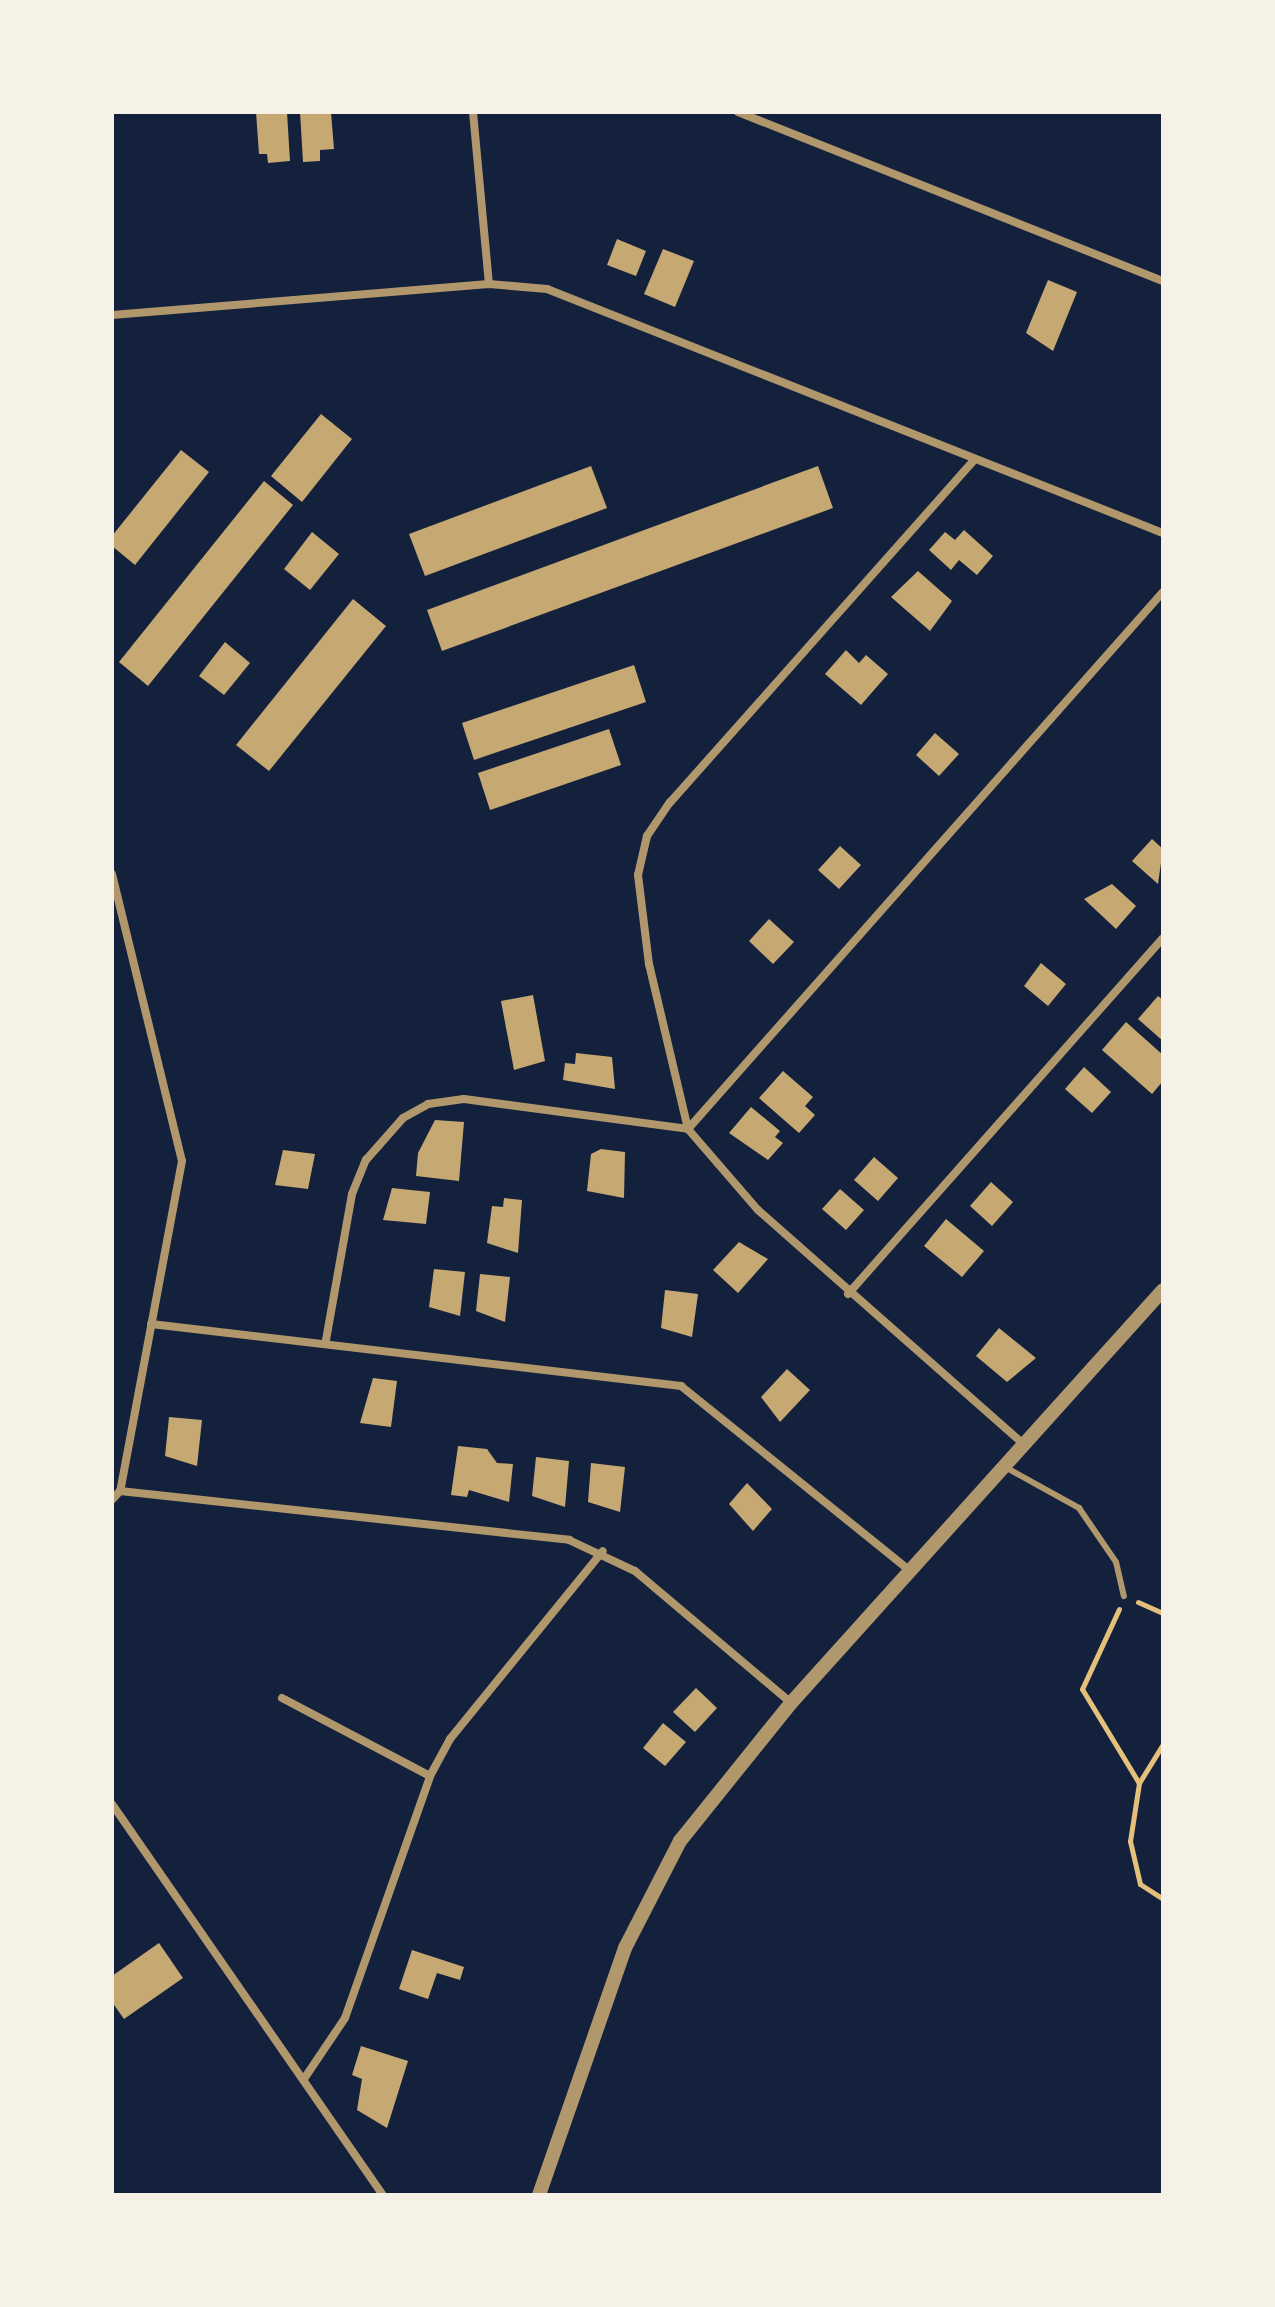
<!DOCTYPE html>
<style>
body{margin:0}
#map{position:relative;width:1275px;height:2307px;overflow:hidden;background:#14213d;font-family:"Zilla Slab",serif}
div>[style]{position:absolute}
.building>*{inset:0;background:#c6a872}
.path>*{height:5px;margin:-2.5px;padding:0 2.5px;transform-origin:2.5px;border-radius:2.5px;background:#e5c07b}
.service>*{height:6px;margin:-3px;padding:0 3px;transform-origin:3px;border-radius:3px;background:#b1986c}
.minor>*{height:8px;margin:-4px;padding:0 4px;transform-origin:4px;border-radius:4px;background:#b1986c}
.tertiary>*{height:14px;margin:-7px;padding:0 7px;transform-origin:7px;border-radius:7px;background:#b1986c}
span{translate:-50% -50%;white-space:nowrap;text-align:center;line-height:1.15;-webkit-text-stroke:6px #f6f1e7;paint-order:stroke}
.frame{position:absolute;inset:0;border:114px solid #f6f1e7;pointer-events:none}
</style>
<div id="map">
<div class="building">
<i style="clip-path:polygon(256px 112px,287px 112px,290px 161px,268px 163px,267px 154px,259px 154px)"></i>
<i style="clip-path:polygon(300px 112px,331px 112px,334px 149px,320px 150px,320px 161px,303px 162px)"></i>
<i style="clip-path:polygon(617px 239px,646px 251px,636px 276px,607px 265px)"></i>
<i style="clip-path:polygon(663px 249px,694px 261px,675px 307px,644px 294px)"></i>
<i style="clip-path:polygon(1048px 280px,1077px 292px,1053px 351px,1026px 333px)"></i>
<i style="clip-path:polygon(321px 414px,352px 439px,302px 502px,271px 476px)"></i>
<i style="clip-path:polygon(181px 450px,209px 472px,135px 565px,112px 546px,112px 536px)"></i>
<i style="clip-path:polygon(591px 466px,607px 508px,425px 576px,409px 534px)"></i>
<i style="clip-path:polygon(818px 466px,833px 508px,442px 651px,427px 610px)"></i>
<i style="clip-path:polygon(264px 481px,293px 505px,148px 686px,119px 662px)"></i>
<i style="clip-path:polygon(964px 530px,993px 556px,977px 575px,959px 560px,951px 570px,929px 550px,945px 532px,955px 540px)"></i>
<i style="clip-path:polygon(312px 532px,339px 554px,310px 590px,284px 569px)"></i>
<i style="clip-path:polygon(918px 571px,952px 601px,930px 631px,891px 597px)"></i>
<i style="clip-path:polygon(353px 599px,386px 626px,269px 771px,236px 745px)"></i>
<i style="clip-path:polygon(225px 642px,250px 663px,224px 695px,199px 676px)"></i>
<i style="clip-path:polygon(846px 650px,859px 663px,866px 655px,888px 674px,861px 705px,825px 674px)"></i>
<i style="clip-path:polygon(634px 665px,646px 702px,474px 760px,462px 723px)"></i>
<i style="clip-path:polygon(609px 729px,621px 765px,490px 810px,478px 773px)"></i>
<i style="clip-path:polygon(935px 733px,959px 754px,939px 776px,916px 755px)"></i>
<i style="clip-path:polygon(1152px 839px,1163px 849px,1158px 884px,1132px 861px)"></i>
<i style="clip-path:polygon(840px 846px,861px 865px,839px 889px,818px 870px)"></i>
<i style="clip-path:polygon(1112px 884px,1136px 906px,1116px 929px,1084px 899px)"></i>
<i style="clip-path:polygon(769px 919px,794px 942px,773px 964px,749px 941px)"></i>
<i style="clip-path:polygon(1041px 963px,1066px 984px,1048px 1006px,1024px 986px)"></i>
<i style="clip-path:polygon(533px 995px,545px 1061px,514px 1070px,501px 1001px)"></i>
<i style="clip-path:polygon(1158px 996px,1163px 1000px,1163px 1041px,1138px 1019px)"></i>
<i style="clip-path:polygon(1126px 1022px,1163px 1055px,1163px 1081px,1152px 1094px,1102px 1050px)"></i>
<i style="clip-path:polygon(576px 1053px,612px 1057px,615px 1089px,563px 1080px,565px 1063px,575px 1064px)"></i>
<i style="clip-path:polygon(1084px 1067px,1111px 1092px,1092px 1113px,1065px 1089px)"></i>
<i style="clip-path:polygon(783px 1071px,813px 1097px,805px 1106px,815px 1115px,799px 1133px,759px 1098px)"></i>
<i style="clip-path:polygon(751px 1107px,780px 1131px,775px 1137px,783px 1143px,768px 1160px,729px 1133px)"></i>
<i style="clip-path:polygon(435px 1120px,464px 1122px,459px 1181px,416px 1176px,418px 1153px)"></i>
<i style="clip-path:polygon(601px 1149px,625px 1152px,624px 1198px,587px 1191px,591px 1154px)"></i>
<i style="clip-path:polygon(283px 1150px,315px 1154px,308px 1189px,275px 1185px)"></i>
<i style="clip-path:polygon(874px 1157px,898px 1178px,878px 1201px,854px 1180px)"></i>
<i style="clip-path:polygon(991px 1182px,1013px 1202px,992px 1226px,970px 1206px)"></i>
<i style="clip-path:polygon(392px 1188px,430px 1192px,426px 1224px,383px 1220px)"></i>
<i style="clip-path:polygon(840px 1189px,864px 1210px,846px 1230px,822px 1209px)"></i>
<i style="clip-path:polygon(504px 1198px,522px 1200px,518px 1253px,487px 1243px,492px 1206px,503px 1207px)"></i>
<i style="clip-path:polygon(946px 1219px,984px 1251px,962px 1277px,924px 1246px)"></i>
<i style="clip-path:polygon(739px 1242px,768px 1259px,738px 1293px,713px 1270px)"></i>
<i style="clip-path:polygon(434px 1269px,465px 1272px,460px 1316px,429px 1307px)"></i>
<i style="clip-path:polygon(480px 1274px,510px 1277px,505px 1322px,476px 1311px)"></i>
<i style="clip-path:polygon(665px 1290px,698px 1294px,692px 1337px,661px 1328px)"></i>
<i style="clip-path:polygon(999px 1328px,1036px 1358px,1007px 1382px,976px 1356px)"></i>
<i style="clip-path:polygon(787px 1369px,810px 1390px,780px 1422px,761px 1397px)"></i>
<i style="clip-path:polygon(373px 1378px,397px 1381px,391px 1427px,360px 1423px)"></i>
<i style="clip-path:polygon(169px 1417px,202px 1420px,197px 1466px,165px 1456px)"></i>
<i style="clip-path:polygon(458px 1446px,487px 1449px,497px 1463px,513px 1464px,509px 1502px,469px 1490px,467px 1497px,451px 1495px)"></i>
<i style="clip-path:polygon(536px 1457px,569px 1461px,565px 1507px,532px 1496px)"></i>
<i style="clip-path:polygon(591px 1463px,625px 1467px,620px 1512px,588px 1502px)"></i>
<i style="clip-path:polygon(747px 1483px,772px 1509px,753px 1531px,729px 1504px)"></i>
<i style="clip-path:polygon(696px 1688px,717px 1708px,695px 1732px,673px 1712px)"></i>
<i style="clip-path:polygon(663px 1723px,686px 1742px,665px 1766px,643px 1748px)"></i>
<i style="clip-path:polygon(159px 1943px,183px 1978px,124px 2019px,112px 2002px,112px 1976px)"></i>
<i style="clip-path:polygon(412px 1950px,464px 1967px,460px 1980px,437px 1973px,428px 1999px,399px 1989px)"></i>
<i style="clip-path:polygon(361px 2046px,408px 2061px,387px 2128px,357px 2110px,362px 2079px,352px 2075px)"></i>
</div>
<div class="path">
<i style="left:1138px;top:1602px;width:27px;rotate:24deg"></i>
<i style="left:1119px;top:1609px;width:88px;rotate:114.8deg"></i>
<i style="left:1082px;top:1689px;width:110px;rotate:58.8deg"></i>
<i style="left:1139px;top:1783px;width:59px;rotate:98.8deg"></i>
<i style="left:1130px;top:1841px;width:44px;rotate:76.9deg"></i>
<i style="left:1140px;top:1884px;width:27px;rotate:33deg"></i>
<i style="left:1139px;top:1783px;width:46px;rotate:-58.4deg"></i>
</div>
<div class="service">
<i style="left:1005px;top:1467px;width:85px;rotate:29deg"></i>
<i style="left:1079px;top:1508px;width:65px;rotate:55.6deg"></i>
<i style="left:1116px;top:1562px;width:35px;rotate:77deg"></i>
</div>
<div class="minor">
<i style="left:473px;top:112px;width:173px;rotate:84.7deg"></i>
<i style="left:738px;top:112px;width:457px;rotate:21.7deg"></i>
<i style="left:112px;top:315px;width:378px;rotate:-4.7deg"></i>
<i style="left:489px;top:284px;width:58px;rotate:4.9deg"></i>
<i style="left:547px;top:289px;width:663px;rotate:21.61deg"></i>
<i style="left:975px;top:459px;width:459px;rotate:131.6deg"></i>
<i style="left:670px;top:802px;width:41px;rotate:124.1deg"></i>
<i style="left:647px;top:836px;width:40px;rotate:103deg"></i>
<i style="left:638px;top:875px;width:90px;rotate:83deg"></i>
<i style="left:649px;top:964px;width:170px;rotate:76.7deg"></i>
<i style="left:688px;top:1129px;width:107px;rotate:49.2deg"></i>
<i style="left:758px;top:1210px;width:356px;rotate:41.4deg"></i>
<i style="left:112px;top:874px;width:295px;rotate:76.3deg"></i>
<i style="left:182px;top:1161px;width:336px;rotate:100.6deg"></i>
<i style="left:120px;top:1491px;width:12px;rotate:132deg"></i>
<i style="left:848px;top:1294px;width:475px;rotate:-48.5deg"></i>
<i style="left:151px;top:1324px;width:534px;rotate:6.67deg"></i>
<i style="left:681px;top:1386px;width:294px;rotate:38.9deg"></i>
<i style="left:326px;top:1340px;width:148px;rotate:-79.9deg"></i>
<i style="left:352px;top:1194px;width:37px;rotate:-68deg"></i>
<i style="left:366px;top:1160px;width:56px;rotate:-48.6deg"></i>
<i style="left:403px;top:1118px;width:29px;rotate:-29deg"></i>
<i style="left:428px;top:1104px;width:36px;rotate:-8deg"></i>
<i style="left:464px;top:1099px;width:226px;rotate:7.6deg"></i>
<i style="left:688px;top:1129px;width:717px;rotate:-48.51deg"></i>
<i style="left:120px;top:1491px;width:452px;rotate:6.2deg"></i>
<i style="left:569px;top:1540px;width:73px;rotate:25.2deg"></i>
<i style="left:635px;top:1571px;width:204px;rotate:40.2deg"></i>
<i style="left:282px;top:1698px;width:167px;rotate:27.8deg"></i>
<i style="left:112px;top:1804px;width:476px;rotate:55.3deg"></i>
<i style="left:304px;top:2079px;width:73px;rotate:-56.1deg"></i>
<i style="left:345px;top:2018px;width:256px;rotate:-70.6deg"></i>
<i style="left:430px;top:1776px;width:42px;rotate:-61.6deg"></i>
<i style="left:450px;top:1739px;width:242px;rotate:-50.9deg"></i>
</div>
<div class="tertiary">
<i style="left:539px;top:2195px;width:262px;rotate:-70.8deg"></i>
<i style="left:625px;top:1948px;width:120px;rotate:-62.8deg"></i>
<i style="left:680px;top:1841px;width:177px;rotate:-51.2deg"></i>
<i style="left:791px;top:1703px;width:556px;rotate:-47.99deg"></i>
</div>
<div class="frame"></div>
</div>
